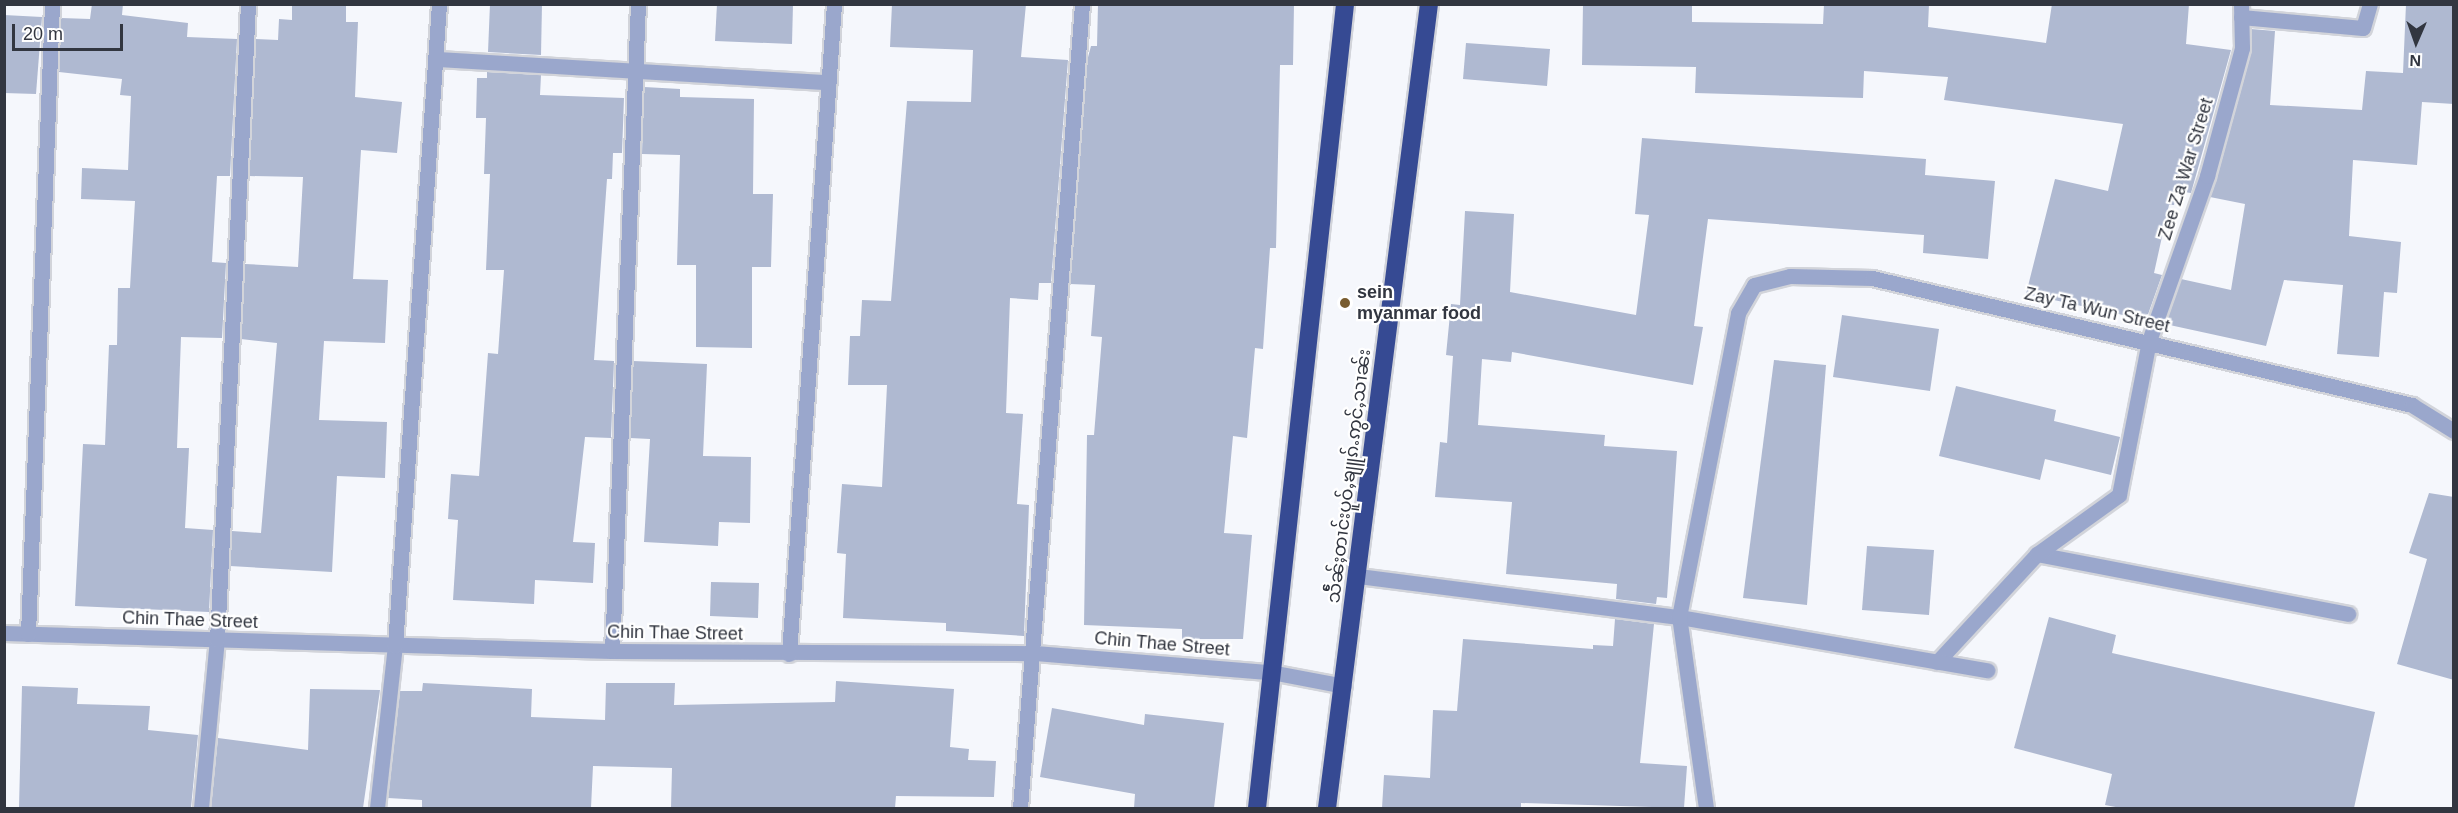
<!DOCTYPE html>
<meta charset="utf-8">
<style>
body{margin:0}
#map{position:relative;width:2458px;height:813px;overflow:hidden;background:#f5f7fc;font-family:Arial,"Noto Sans Myanmar",sans-serif}
div>[style]{position:absolute}
.building>*{inset:0;background:#afb9d1}
.roads{filter:drop-shadow(2px 0 #d2d4da) drop-shadow(-2px 0 #d2d4da) drop-shadow(0 2px #d2d4da) drop-shadow(0 -2px #d2d4da)}
.lane>*{height:15px;margin:-7.5px;padding:0 7.5px;transform-origin:7.5px;border-radius:7.5px;background:#9aa7cc}
.street>*{height:15px;margin:-7.5px;padding:0 7.5px;transform-origin:7.5px;border-radius:7.5px;background:#9aa7cc}
.highway>*{height:18px;margin:-9px;padding:0 9px;transform-origin:9px;border-radius:9px;background:#364a93}
.dots>*{width:16px;height:16px;translate:-50% -50%;box-sizing:border-box;border:3px solid #fff;border-radius:50%}
span{translate:-50% -50%;white-space:nowrap;text-align:center;line-height:1.15;-webkit-text-stroke:4.5px #fff;paint-order:stroke}
.street-label{font-size:18px;color:#323640}
.poi-label{font-size:18px;color:#323640;font-weight:700}
.left{translate:0 -50%;text-align:left}
.frame{position:absolute;inset:0;border:6px solid #323640;pointer-events:none}
.north{position:absolute;left:2386px;top:12px;width:60px;height:60px;-webkit-text-stroke:4px #fff;paint-order:stroke;rotate:182deg;font-size:16px;font-weight:700;line-height:24px;text-align:center;color:#323640}
.north::after{content:'';display:block;margin:auto;width:21px;height:27px;background:#323640;clip-path:polygon(50% 0,100% 100%,50% 72%,0 100%)}
.scale{position:absolute;left:12px;top:24px;width:111px;height:27px;box-sizing:border-box;border:3px solid #323640;border-top:0;padding-left:8px;font-size:18px;line-height:21px;white-space:nowrap;color:#323640;-webkit-text-stroke:4px #fff;paint-order:stroke}
</style>
<div id="map">
<div class="building">
<i style="clip-path:polygon(92px 4px,123px 4px,122px 15px,188px 23px,187px 37px,237px 39px,230px 176px,217px 176px,212px 262px,226px 263px,222px 338px,181px 337px,177px 448px,189px 448px,185px 528px,213px 530px,209px 612px,75px 606px,83px 444px,105px 445px,109px 345px,117px 345px,118px 288px,130px 288px,135px 201px,81px 199px,82px 168px,128px 170px,131px 96px,120px 95px,122px 79px,59px 72px,61px 18px,90px 19px)"></i>
<i style="clip-path:polygon(292px 4px,346px 4px,346px 22px,358px 22px,355px 97px,402px 102px,397px 153px,361px 150px,353px 279px,388px 280px,385px 343px,324px 341px,319px 420px,387px 422px,385px 478px,337px 476px,332px 572px,230px 566px,232px 531px,261px 533px,277px 343px,241px 339px,245px 264px,298px 267px,303px 177px,249px 176px,256px 39px,278px 40px,279px 19px,292px 20px)"></i>
<i style="clip-path:polygon(490px 4px,542px 4px,541px 55px,488px 52px)"></i>
<i style="clip-path:polygon(717px 4px,793px 4px,792px 44px,715px 41px)"></i>
<i style="clip-path:polygon(892px 4px,1026px 4px,1021px 57px,1068px 60px,1051px 283px,1039px 283px,1038px 300px,1010px 298px,1006px 413px,1023px 414px,1017px 504px,1029px 505px,1024px 636px,946px 631px,946px 623px,843px 618px,846px 554px,837px 553px,842px 484px,882px 487px,887px 385px,848px 385px,850px 336px,860px 336px,862px 300px,891px 301px,907px 101px,971px 102px,973px 50px,890px 47px)"></i>
<i style="clip-path:polygon(1098px 4px,1294px 4px,1293px 65px,1280px 65px,1276px 248px,1270px 248px,1263px 349px,1255px 348px,1247px 438px,1233px 436px,1224px 533px,1252px 535px,1243px 639px,1182px 639px,1182px 629px,1084px 625px,1087px 435px,1094px 435px,1102px 337px,1091px 336px,1095px 285px,1070px 284px,1087px 61px,1091px 46px,1097px 46px)"></i>
<i style="clip-path:polygon(1583px 4px,1692px 4px,1692px 22px,1823px 24px,1824px 4px,1929px 4px,1928px 27px,2046px 43px,2052px 4px,2189px 4px,2186px 44px,2231px 50px,2191px 193px,2177px 191px,2174px 205px,2169px 205px,2154px 273px,2162px 275px,2146px 320px,2026px 294px,2055px 179px,2108px 191px,2123px 124px,1944px 100px,1948px 77px,1864px 71px,1863px 98px,1695px 93px,1696px 67px,1582px 65px)"></i>
<i style="clip-path:polygon(2406px 4px,2454px 4px,2454px 104px,2422px 102px,2417px 165px,2353px 160px,2349px 236px,2401px 242px,2397px 293px,2384px 292px,2379px 357px,2337px 354px,2343px 285px,2284px 280px,2266px 346px,2165px 324px,2181px 279px,2231px 290px,2245px 204px,2210px 197px,2251px 51px,2251px 29px,2275px 31px,2270px 105px,2362px 110px,2366px 71px,2403px 73px)"></i>
<i style="clip-path:polygon(4px 15px,42px 17px,36px 94px,4px 93px)"></i>
<i style="clip-path:polygon(1466px 43px,1550px 49px,1547px 86px,1463px 79px)"></i>
<i style="clip-path:polygon(487px 72px,541px 75px,540px 95px,624px 98px,622px 153px,613px 153px,612px 179px,607px 179px,594px 360px,614px 361px,611px 438px,585px 437px,573px 542px,595px 543px,593px 583px,535px 580px,534px 604px,453px 600px,458px 520px,448px 519px,451px 474px,479px 476px,488px 353px,498px 354px,504px 270px,486px 270px,490px 174px,484px 174px,486px 118px,476px 118px,477px 78px,487px 78px)"></i>
<i style="clip-path:polygon(644px 87px,680px 89px,680px 97px,754px 99px,753px 194px,773px 194px,771px 267px,752px 267px,752px 348px,696px 347px,696px 265px,677px 265px,680px 155px,642px 154px)"></i>
<i style="clip-path:polygon(1642px 138px,1926px 159px,1925px 175px,1995px 181px,1988px 259px,1923px 253px,1924px 235px,1708px 219px,1694px 326px,1703px 327px,1693px 385px,1512px 352px,1511px 362px,1482px 359px,1478px 425px,1605px 435px,1604px 446px,1677px 451px,1667px 598px,1657px 597px,1656px 604px,1616px 599px,1617px 584px,1506px 574px,1512px 502px,1435px 497px,1440px 442px,1447px 443px,1453px 356px,1446px 355px,1451px 304px,1460px 305px,1465px 211px,1514px 214px,1510px 292px,1636px 315px,1649px 215px,1635px 214px)"></i>
<i style="clip-path:polygon(1842px 315px,1939px 329px,1930px 391px,1833px 377px)"></i>
<i style="clip-path:polygon(1774px 360px,1826px 365px,1807px 605px,1743px 598px)"></i>
<i style="clip-path:polygon(633px 361px,707px 364px,703px 456px,751px 457px,750px 523px,719px 522px,718px 546px,644px 542px,650px 439px,630px 438px)"></i>
<i style="clip-path:polygon(1956px 386px,2056px 410px,2054px 421px,2120px 437px,2111px 475px,2045px 459px,2040px 480px,1939px 456px)"></i>
<i style="clip-path:polygon(2429px 493px,2454px 497px,2454px 680px,2397px 664px,2427px 559px,2409px 553px)"></i>
<i style="clip-path:polygon(1867px 546px,1934px 550px,1929px 615px,1862px 610px)"></i>
<i style="clip-path:polygon(711px 582px,759px 583px,758px 618px,710px 616px)"></i>
<i style="clip-path:polygon(2049px 617px,2116px 635px,2112px 653px,2375px 712px,2354px 808px,2121px 808px,2105px 805px,2112px 774px,2014px 748px)"></i>
<i style="clip-path:polygon(1615px 619px,1654px 624px,1640px 763px,1687px 766px,1684px 808px,1521px 803px,1521px 808px,1382px 808px,1384px 775px,1430px 778px,1433px 710px,1457px 711px,1463px 639px,1593px 649px,1593px 645px,1613px 646px)"></i>
<i style="clip-path:polygon(836px 681px,954px 689px,950px 747px,969px 749px,968px 760px,996px 761px,994px 797px,896px 796px,895px 808px,671px 808px,672px 768px,593px 766px,591px 808px,422px 808px,422px 800px,388px 798px,400px 691px,422px 691px,423px 683px,532px 689px,531px 717px,605px 720px,606px 683px,675px 683px,674px 705px,835px 702px)"></i>
<i style="clip-path:polygon(22px 686px,78px 688px,77px 704px,150px 706px,148px 730px,198px 735px,191px 808px,19px 808px)"></i>
<i style="clip-path:polygon(310px 689px,380px 690px,363px 808px,211px 808px,218px 738px,308px 750px)"></i>
<i style="clip-path:polygon(1052px 708px,1144px 725px,1145px 714px,1224px 723px,1214px 808px,1134px 808px,1135px 794px,1040px 777px)"></i>
</div>
<div class="roads">
<div class="lane">
<i style="left:2241px;top:17px;width:122px;rotate:5.2deg"></i>
<i style="left:2363px;top:28px;width:25px;rotate:-74deg"></i>
<i style="left:2037px;top:554px;width:317px;rotate:10.9deg"></i>
<i style="left:1937px;top:662px;width:147px;rotate:-47.2deg"></i>
<i style="left:2037px;top:554px;width:101px;rotate:-35.7deg"></i>
<i style="left:2119px;top:495px;width:157px;rotate:-79deg"></i>
</div>
<div class="street">
<i style="left:437px;top:59px;width:392px;rotate:3.4deg"></i>
<i style="left:2149px;top:341px;width:175px;rotate:-70.6deg"></i>
<i style="left:2207px;top:176px;width:133px;rotate:-74.7deg"></i>
<i style="left:2242px;top:48px;width:44px;rotate:-91.3deg"></i>
<i style="left:1358px;top:576px;width:324px;rotate:7.3deg"></i>
<i style="left:1679px;top:617px;width:313px;rotate:9.8deg"></i>
<i style="left:4px;top:633px;width:608px;rotate:1.7deg"></i>
<i style="left:612px;top:651px;width:423px;rotate:0.3deg"></i>
<i style="left:1035px;top:653px;width:242px;rotate:4.7deg"></i>
<i style="left:1276px;top:673px;width:69px;rotate:10.8deg"></i>
<i style="left:28px;top:634px;width:630px;rotate:-87.82deg"></i>
<i style="left:612px;top:651px;width:648px;rotate:-87.7deg"></i>
<i style="left:789px;top:654px;width:652px;rotate:-86.04deg"></i>
<i style="left:201px;top:808px;width:169px;rotate:-84.6deg"></i>
<i style="left:217px;top:640px;width:637px;rotate:-87.21deg"></i>
<i style="left:377px;top:808px;width:163px;rotate:-83.7deg"></i>
<i style="left:395px;top:646px;width:644px;rotate:-86.08deg"></i>
<i style="left:1020px;top:808px;width:806px;rotate:-85.59deg"></i>
<i style="left:1706px;top:808px;width:193px;rotate:-98deg"></i>
<i style="left:1679px;top:617px;width:310px;rotate:-79deg"></i>
<i style="left:1738px;top:313px;width:32px;rotate:-60deg"></i>
<i style="left:1754px;top:285px;width:37px;rotate:-14deg"></i>
<i style="left:1790px;top:276px;width:82px;rotate:1.4deg"></i>
<i style="left:1872px;top:278px;width:555px;rotate:13.23deg"></i>
<i style="left:2412px;top:405px;width:49px;rotate:31.8deg"></i>
</div>
<div class="highway">
<i style="left:1257px;top:808px;width:809px;rotate:-83.75deg"></i>
<i style="left:1327px;top:808px;width:810px;rotate:-82.77deg"></i>
</div>
</div>
<div class="dots">
<i style="left:1345px;top:303px;background:#795c2f"></i>
</div>
<div class="street-label">
<span style="left:2186px;top:169px;rotate:-73deg">Zee Za War Street</span>
<span style="left:2097px;top:310px;rotate:13deg">Zay Ta Wun Street</span>
<span style="left:1349px;top:476px;rotate:-83deg">သဵႅၼ်ႈတၢင်းပူဝ်ႇၶျူၵ်ႉဢွင်ႇသၢၼ်း</span>
<span style="left:190px;top:620px;rotate:2deg">Chin Thae Street</span>
<span style="left:675px;top:633px;rotate:1deg">Chin Thae Street</span>
<span style="left:1162px;top:644px;rotate:5deg">Chin Thae Street</span>
</div>
<div class="poi-label">
<span class="left" style="left:1357px;top:303px">sein<br>myanmar food</span>
</div>
<div class="frame"></div>
<div class="north">N</div>
<div class="scale">20 m</div>
</div>
